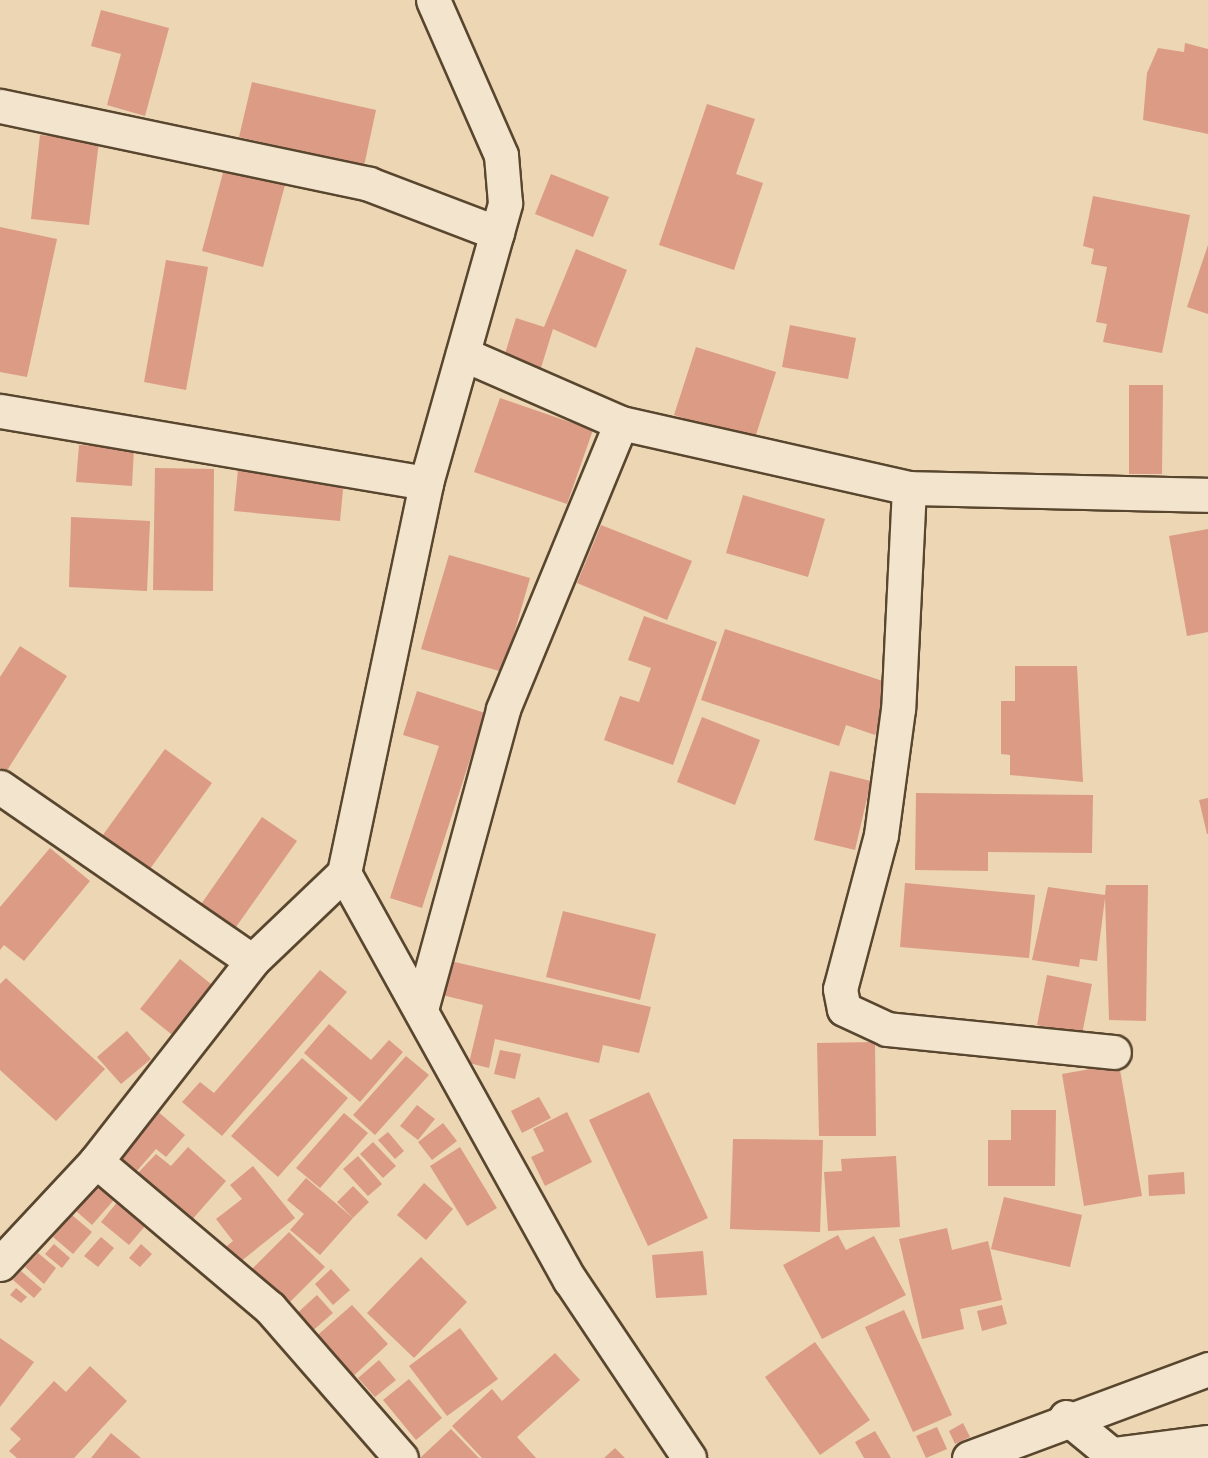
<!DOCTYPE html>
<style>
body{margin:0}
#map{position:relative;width:1208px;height:1458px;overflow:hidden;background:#ecd6b4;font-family:"Old Standard TT",serif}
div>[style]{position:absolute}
.building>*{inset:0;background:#db9b85}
.roads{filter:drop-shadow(2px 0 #59462e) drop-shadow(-2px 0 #59462e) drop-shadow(0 2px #59462e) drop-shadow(0 -2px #59462e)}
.street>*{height:33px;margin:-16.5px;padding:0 16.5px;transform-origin:16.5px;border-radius:16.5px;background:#f3e4ce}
span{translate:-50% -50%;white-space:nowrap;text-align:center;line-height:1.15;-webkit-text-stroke:6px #f3e4ce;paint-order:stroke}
</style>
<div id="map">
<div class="building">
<i style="clip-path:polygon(101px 10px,169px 28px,145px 116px,107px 105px,121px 54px,91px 46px)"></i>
<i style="clip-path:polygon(1185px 43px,1208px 49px,1208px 134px,1143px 120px,1147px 73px,1158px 48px,1184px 52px)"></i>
<i style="clip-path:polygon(252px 82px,376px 110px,364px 166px,239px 137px)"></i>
<i style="clip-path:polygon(707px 104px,755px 119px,736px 174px,763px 183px,734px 270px,659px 245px)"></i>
<i style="clip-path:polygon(40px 135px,99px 141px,89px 225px,31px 219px)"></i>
<i style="clip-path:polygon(224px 169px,285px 185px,263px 267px,202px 251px)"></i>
<i style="clip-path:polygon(551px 174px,609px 197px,593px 237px,535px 214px)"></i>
<i style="clip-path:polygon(1093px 196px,1190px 215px,1162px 353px,1103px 342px,1107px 324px,1096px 322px,1107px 267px,1091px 264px,1094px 249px,1083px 246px)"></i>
<i style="clip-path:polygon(0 227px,57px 239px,27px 377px,0 372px)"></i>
<i style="clip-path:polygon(1208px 245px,1208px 314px,1187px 307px)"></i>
<i style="clip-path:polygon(576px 249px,627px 270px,596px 348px,553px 329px,540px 371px,503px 360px,516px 318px,544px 327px)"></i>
<i style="clip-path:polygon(166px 260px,208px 267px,186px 390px,144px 382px)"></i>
<i style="clip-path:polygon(790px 325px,856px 338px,848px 379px,782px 367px)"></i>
<i style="clip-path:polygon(696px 347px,776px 372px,754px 441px,674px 415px)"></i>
<i style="clip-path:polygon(1129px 385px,1163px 385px,1162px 474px,1129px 474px)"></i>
<i style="clip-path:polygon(500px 398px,593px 430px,567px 504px,474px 472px)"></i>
<i style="clip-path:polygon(79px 445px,134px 448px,132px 486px,76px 482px)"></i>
<i style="clip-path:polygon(155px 468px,214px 469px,213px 591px,153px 590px)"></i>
<i style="clip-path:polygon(238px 469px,344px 479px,340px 521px,234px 511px)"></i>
<i style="clip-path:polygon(743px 495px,825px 519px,808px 577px,726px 553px)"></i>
<i style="clip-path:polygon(71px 517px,150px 521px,147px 591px,69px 587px)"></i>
<i style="clip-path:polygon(601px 525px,692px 561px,667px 620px,577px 583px)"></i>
<i style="clip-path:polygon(1208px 529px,1208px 632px,1187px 636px,1169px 536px)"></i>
<i style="clip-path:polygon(449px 555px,530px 578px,503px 672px,421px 649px)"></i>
<i style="clip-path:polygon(644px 616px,717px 642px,673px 765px,604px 740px,620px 696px,639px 702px,651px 668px,628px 660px)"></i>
<i style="clip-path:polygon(725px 629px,892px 684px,875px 735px,846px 725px,839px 746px,701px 700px)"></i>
<i style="clip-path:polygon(20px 646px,67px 676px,6px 772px,0 768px,0 677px)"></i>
<i style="clip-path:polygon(1015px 666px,1077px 666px,1083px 782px,1010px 775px,1010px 755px,1001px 754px,1001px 701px,1015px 701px)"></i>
<i style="clip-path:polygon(417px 691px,485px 713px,422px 908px,390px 898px,439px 746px,403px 735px)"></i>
<i style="clip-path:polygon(702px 717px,760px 740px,735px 805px,677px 782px)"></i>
<i style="clip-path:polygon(165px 749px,212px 783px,147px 873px,100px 839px)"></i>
<i style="clip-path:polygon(830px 771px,871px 781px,855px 850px,814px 840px)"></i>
<i style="clip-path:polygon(916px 793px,1093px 795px,1092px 853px,988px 852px,988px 871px,915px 870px)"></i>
<i style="clip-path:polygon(1208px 798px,1208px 834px,1207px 834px,1199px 800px)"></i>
<i style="clip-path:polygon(262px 817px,297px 841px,231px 934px,197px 910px)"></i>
<i style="clip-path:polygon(50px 848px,90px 881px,24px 961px,4px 945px,0 950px,0 907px)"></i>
<i style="clip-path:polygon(905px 883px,1035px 895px,1029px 958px,900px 947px)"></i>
<i style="clip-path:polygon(1106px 885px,1148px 885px,1146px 1021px,1109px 1020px,1105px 898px,1097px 961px,1080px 959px,1079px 967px,1032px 960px,1048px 887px,1105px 895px)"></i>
<i style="clip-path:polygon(563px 911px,656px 934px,640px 1000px,546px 977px)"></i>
<i style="clip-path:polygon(180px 959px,216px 988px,176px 1038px,140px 1009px)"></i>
<i style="clip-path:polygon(446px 960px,651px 1007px,639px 1053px,603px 1045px,599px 1063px,495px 1039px,489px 1068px,469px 1063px,483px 1005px,438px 994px)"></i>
<i style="clip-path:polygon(320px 970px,347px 992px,222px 1136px,182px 1102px,200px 1082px,214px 1093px)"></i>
<i style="clip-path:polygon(1047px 975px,1092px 984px,1082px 1034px,1037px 1025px)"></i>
<i style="clip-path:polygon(6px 978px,105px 1069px,56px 1121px,0 1070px,0 984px)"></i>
<i style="clip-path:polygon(329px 1024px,371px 1060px,389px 1040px,403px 1052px,360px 1102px,304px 1053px)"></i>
<i style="clip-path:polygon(127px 1031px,151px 1059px,121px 1084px,97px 1057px)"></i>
<i style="clip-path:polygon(875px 1042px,876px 1136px,819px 1136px,817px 1043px)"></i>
<i style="clip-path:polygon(500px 1050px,521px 1054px,515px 1079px,494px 1074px)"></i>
<i style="clip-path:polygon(406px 1056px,429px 1075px,375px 1135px,353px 1115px)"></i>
<i style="clip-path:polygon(302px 1058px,348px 1098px,278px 1177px,231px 1136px)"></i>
<i style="clip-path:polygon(1119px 1064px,1142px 1196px,1084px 1206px,1062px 1074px)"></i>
<i style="clip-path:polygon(649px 1092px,708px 1218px,648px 1246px,589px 1120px)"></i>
<i style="clip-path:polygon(539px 1097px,551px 1118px,522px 1133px,511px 1111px)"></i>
<i style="clip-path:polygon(417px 1105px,435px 1119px,418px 1140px,400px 1126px)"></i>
<i style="clip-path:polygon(155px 1109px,185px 1135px,166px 1157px,156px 1149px,136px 1172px,116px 1155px)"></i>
<i style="clip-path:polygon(1011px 1110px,1056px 1110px,1055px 1186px,988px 1186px,988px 1140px,1011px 1140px)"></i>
<i style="clip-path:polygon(567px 1112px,592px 1162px,545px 1186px,531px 1157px,544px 1151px,533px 1129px)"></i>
<i style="clip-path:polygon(344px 1113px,368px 1133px,320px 1188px,296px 1168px)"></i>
<i style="clip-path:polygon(443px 1123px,457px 1141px,432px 1160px,418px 1142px)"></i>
<i style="clip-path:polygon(388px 1132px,404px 1151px,395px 1159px,378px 1140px)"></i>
<i style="clip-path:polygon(733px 1139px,823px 1140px,820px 1232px,730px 1229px)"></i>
<i style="clip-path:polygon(373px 1142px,396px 1166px,383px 1178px,360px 1154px)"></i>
<i style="clip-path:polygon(188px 1147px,226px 1181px,190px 1222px,137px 1174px,156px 1154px,171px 1166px)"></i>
<i style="clip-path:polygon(460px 1147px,497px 1208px,467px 1226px,430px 1166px)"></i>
<i style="clip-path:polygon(358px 1156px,382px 1184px,368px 1196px,343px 1169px)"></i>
<i style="clip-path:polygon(896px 1156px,900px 1227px,828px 1231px,824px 1172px,842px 1171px,841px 1159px)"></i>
<i style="clip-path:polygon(253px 1166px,295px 1218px,235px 1266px,222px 1250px,233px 1241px,216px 1219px,242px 1199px,230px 1185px)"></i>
<i style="clip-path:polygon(1184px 1172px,1185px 1194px,1149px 1196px,1148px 1175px)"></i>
<i style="clip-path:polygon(306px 1178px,353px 1218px,320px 1255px,290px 1230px,304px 1214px,287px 1200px)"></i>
<i style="clip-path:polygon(103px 1180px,119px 1194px,92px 1225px,76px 1211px)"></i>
<i style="clip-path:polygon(424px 1183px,453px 1209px,426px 1240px,397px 1215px)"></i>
<i style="clip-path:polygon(353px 1186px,369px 1202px,353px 1218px,337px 1202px)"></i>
<i style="clip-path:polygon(123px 1195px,151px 1219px,129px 1245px,101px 1222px)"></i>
<i style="clip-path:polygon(1004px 1197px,1082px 1215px,1070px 1267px,991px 1249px)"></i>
<i style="clip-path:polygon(72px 1215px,92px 1232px,73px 1254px,53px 1237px)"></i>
<i style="clip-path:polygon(947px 1228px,952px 1250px,988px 1241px,1002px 1300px,960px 1309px,964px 1329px,922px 1339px,899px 1239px)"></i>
<i style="clip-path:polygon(289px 1232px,325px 1267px,286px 1306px,251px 1270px)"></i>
<i style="clip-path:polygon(838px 1235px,846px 1250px,874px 1236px,906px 1295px,822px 1339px,783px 1265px)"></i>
<i style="clip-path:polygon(101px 1237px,114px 1248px,98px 1267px,84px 1256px)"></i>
<i style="clip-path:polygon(54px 1244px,70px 1258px,62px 1268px,45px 1254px)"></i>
<i style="clip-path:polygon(141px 1244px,152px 1254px,140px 1267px,129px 1258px)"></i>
<i style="clip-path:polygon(703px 1251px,707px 1295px,656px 1298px,652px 1255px)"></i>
<i style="clip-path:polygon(38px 1253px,56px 1268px,44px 1284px,25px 1267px)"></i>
<i style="clip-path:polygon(421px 1257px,467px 1302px,414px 1358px,367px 1313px)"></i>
<i style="clip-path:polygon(331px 1269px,350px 1290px,333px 1305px,315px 1284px)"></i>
<i style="clip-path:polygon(21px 1271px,42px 1289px,34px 1298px,13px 1280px)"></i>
<i style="clip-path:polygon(16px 1288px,27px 1297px,21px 1303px,10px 1295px)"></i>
<i style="clip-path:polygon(317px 1295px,333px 1313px,310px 1333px,294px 1316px)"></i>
<i style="clip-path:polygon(352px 1305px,388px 1344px,348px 1381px,312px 1340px)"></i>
<i style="clip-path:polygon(1002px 1305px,1007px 1324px,982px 1331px,977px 1311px)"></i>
<i style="clip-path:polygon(904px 1310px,952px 1415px,913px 1432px,865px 1327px)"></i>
<i style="clip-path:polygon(460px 1328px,498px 1379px,447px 1416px,409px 1366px)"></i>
<i style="clip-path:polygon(0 1338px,34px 1362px,0 1407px)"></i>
<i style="clip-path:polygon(815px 1342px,870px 1420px,820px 1455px,765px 1377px)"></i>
<i style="clip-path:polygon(555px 1353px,580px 1380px,517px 1437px,536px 1458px,482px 1458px,452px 1426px,492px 1389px,502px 1401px)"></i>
<i style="clip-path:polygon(379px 1360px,396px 1380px,375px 1397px,358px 1378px)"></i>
<i style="clip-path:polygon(90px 1366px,127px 1401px,74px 1458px,17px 1458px,9px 1451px,21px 1439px,10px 1429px,54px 1381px,66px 1392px)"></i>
<i style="clip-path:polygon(409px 1379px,442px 1418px,416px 1440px,383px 1400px)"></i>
<i style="clip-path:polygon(963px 1423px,970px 1437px,955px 1444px,949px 1431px)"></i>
<i style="clip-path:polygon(937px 1427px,947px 1449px,926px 1458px,916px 1436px)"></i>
<i style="clip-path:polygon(451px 1429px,479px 1458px,420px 1458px)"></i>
<i style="clip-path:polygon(875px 1431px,891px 1458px,864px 1458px,855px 1442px)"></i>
<i style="clip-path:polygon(111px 1433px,141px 1458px,91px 1458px)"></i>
<i style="clip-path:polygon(615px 1448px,625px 1458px,604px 1458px)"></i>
</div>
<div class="roads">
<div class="street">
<i style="left:0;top:106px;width:377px;rotate:11.9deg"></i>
<i style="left:369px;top:184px;width:137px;rotate:20.9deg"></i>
<i style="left:463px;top:354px;width:172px;rotate:23.6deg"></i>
<i style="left:621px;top:423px;width:295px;rotate:12.7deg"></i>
<i style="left:909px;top:488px;width:299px;rotate:1.3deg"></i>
<i style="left:0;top:411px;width:432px;rotate:9.6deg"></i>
<i style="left:909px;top:488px;width:221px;rotate:92.8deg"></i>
<i style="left:898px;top:709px;width:127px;rotate:97.7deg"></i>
<i style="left:881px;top:835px;width:159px;rotate:104.9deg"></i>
<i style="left:840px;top:989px;width:20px;rotate:79deg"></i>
<i style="left:844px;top:1009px;width:47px;rotate:24.9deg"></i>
<i style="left:887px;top:1029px;width:228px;rotate:5.8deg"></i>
<i style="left:0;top:787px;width:306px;rotate:34.6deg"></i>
<i style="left:344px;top:873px;width:466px;rotate:61deg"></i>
<i style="left:570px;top:1280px;width:214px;rotate:56.2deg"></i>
<i style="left:422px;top:1006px;width:308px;rotate:-74.7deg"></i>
<i style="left:503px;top:709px;width:309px;rotate:-67.6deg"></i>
<i style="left:96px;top:1161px;width:228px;rotate:40.2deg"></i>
<i style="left:270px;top:1308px;width:199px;rotate:48.9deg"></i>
<i style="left:0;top:1264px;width:141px;rotate:-47deg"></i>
<i style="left:96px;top:1161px;width:254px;rotate:-52deg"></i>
<i style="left:252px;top:961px;width:127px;rotate:-43.7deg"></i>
<i style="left:344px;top:873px;width:399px;rotate:-78.1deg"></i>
<i style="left:426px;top:483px;width:291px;rotate:-74.2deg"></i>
<i style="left:505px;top:203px;width:48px;rotate:-94.8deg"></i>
<i style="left:501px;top:155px;width:169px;rotate:-113.7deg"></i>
<i style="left:1066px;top:1417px;width:65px;rotate:39.4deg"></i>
<i style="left:1113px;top:1454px;width:96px;rotate:-7.2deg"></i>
<i style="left:969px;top:1458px;width:255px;rotate:-20.4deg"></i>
</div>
</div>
</div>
